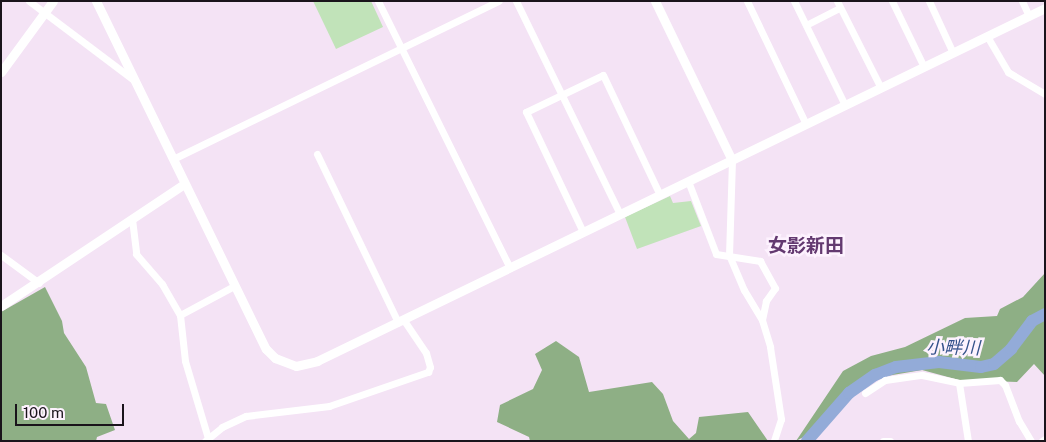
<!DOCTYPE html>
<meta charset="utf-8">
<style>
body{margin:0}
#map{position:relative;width:1046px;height:442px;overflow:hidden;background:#f4e3f5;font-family:"Public Sans","Noto Sans JP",sans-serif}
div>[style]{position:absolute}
.green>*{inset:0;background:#c1e3b9}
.forest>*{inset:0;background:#8eaf85}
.river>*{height:12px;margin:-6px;padding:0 6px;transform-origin:6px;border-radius:6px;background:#93abd8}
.minor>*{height:7px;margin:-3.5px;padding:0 3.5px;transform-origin:3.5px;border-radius:3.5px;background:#fff}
.tertiary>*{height:9px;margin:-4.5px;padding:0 4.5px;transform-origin:4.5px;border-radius:4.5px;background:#fff}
span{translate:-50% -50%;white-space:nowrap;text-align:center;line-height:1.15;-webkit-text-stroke:5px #fdf2fe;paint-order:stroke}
.water-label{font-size:18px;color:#35528b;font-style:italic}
.quarter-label{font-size:19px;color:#633970;font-weight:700}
.frame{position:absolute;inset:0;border:2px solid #1a141b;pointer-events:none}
.scale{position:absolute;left:15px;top:404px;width:109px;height:22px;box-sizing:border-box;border:2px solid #1a141b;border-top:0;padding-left:6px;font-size:15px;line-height:18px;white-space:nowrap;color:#1a141b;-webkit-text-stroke:4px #fdf2fe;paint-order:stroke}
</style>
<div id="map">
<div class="green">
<i style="clip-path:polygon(313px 1px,371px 1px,383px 27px,336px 49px)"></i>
<i style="clip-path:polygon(670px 196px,673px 203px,691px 201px,701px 226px,637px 249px,625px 217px)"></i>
</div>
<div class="forest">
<i style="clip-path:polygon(1045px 273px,1045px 376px,1034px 364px,1017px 382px,959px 380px,922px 370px,881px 377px,830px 411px,809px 434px,796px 441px,843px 371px,871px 356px,905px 347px,965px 318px,997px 316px,1000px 309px,1023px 297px)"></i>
<i style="clip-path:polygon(45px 287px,62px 321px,64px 333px,86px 367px,96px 403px,106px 404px,115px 430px,97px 437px,96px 441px,1px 441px,1px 312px)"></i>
<i style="clip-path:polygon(556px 341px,579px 357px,589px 392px,652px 382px,663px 394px,673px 421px,689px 439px,696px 433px,699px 417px,748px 412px,768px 441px,530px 441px,529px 437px,497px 422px,500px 405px,533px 389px,542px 370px,535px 354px)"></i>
</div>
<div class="river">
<i style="left:807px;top:441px;width:64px;rotate:-48.8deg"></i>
<i style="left:849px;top:393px;width:32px;rotate:-35deg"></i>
<i style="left:875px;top:375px;width:22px;rotate:-21deg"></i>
<i style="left:896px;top:367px;width:43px;rotate:-6.6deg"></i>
<i style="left:939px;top:362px;width:42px;rotate:6.8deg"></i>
<i style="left:981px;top:367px;width:13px;rotate:-13deg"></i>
<i style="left:994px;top:364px;width:23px;rotate:-41deg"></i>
<i style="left:1011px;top:349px;width:35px;rotate:-53deg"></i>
<i style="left:1032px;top:321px;width:15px;rotate:-28deg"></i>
</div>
<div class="minor">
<i style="left:29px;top:1px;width:131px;rotate:37deg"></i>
<i style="left:378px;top:1px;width:298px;rotate:63.7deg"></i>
<i style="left:516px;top:1px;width:237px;rotate:64deg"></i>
<i style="left:747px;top:1px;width:136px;rotate:64.4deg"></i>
<i style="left:794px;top:1px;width:116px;rotate:63.9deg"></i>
<i style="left:837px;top:1px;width:97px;rotate:63.2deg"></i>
<i style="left:892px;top:1px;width:73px;rotate:64.1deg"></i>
<i style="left:929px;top:1px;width:57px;rotate:65.2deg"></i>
<i style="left:1022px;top:1px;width:17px;rotate:65deg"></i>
<i style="left:806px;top:25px;width:38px;rotate:-27deg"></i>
<i style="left:987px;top:36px;width:42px;rotate:59.7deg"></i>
<i style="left:1008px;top:72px;width:43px;rotate:30.7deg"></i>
<i style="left:317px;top:154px;width:187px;rotate:64.3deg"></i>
<i style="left:173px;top:159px;width:362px;rotate:-25.9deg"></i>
<i style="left:732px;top:160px;width:95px;rotate:91.8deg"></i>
<i style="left:729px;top:255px;width:38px;rotate:67deg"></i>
<i style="left:744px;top:290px;width:35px;rotate:59deg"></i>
<i style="left:762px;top:320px;width:28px;rotate:73deg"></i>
<i style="left:770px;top:347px;width:73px;rotate:81.3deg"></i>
<i style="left:781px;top:419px;width:23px;rotate:108deg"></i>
<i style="left:688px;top:181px;width:78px;rotate:69deg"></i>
<i style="left:716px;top:254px;width:45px;rotate:9deg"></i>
<i style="left:760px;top:261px;width:31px;rotate:61deg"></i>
<i style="left:775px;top:288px;width:16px;rotate:125deg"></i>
<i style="left:766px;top:301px;width:19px;rotate:102deg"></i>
<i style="left:132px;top:219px;width:35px;rotate:83deg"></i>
<i style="left:136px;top:254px;width:40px;rotate:49deg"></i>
<i style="left:162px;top:284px;width:36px;rotate:60deg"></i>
<i style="left:180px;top:315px;width:46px;rotate:83.8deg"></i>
<i style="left:185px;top:361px;width:80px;rotate:73.4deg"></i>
<i style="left:583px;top:232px;width:133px;rotate:-115.4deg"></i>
<i style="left:526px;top:112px;width:85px;rotate:-25.7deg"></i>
<i style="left:603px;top:75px;width:133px;rotate:64.6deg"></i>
<i style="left:1px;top:255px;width:47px;rotate:36.4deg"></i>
<i style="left:180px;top:315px;width:61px;rotate:-28.2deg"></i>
<i style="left:959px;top:383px;width:59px;rotate:81.2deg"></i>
<i style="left:865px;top:393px;width:24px;rotate:-33deg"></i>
<i style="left:885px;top:380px;width:37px;rotate:-8deg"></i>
<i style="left:922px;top:375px;width:38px;rotate:12deg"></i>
<i style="left:959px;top:383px;width:41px;rotate:-4.2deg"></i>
<i style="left:1000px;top:380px;width:7px;rotate:45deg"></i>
<i style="left:1005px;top:385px;width:39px;rotate:69deg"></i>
<i style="left:1019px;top:421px;width:23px;rotate:59deg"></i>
<i style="left:205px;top:441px;width:22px;rotate:-39deg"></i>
<i style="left:222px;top:427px;width:26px;rotate:-25deg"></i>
<i style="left:246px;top:416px;width:84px;rotate:-6.9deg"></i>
<i style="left:329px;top:406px;width:105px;rotate:-19deg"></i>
<i style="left:428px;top:372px;width:5px;rotate:-68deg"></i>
<i style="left:430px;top:367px;width:15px;rotate:-106deg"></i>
<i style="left:426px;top:353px;width:41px;rotate:-124.1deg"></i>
<i style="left:883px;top:441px;width:7px"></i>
<i style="left:1042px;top:441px;width:4px;rotate:-34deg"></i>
</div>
<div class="tertiary">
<i style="left:96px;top:1px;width:387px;rotate:64deg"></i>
<i style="left:266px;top:349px;width:13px;rotate:45deg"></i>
<i style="left:275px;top:358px;width:22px;rotate:21deg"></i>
<i style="left:296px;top:366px;width:22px;rotate:-13deg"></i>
<i style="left:317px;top:361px;width:809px;rotate:-25.87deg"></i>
<i style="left:655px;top:1px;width:177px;rotate:64.2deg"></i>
<i style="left:1px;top:72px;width:88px;rotate:-53.8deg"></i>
<i style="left:1px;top:306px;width:220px;rotate:-33.7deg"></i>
</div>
<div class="water-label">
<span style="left:953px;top:348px;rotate:1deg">小畔川</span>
</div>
<div class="quarter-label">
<span style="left:806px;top:246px">女影新田</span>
</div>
<div class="frame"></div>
<div class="scale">100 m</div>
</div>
